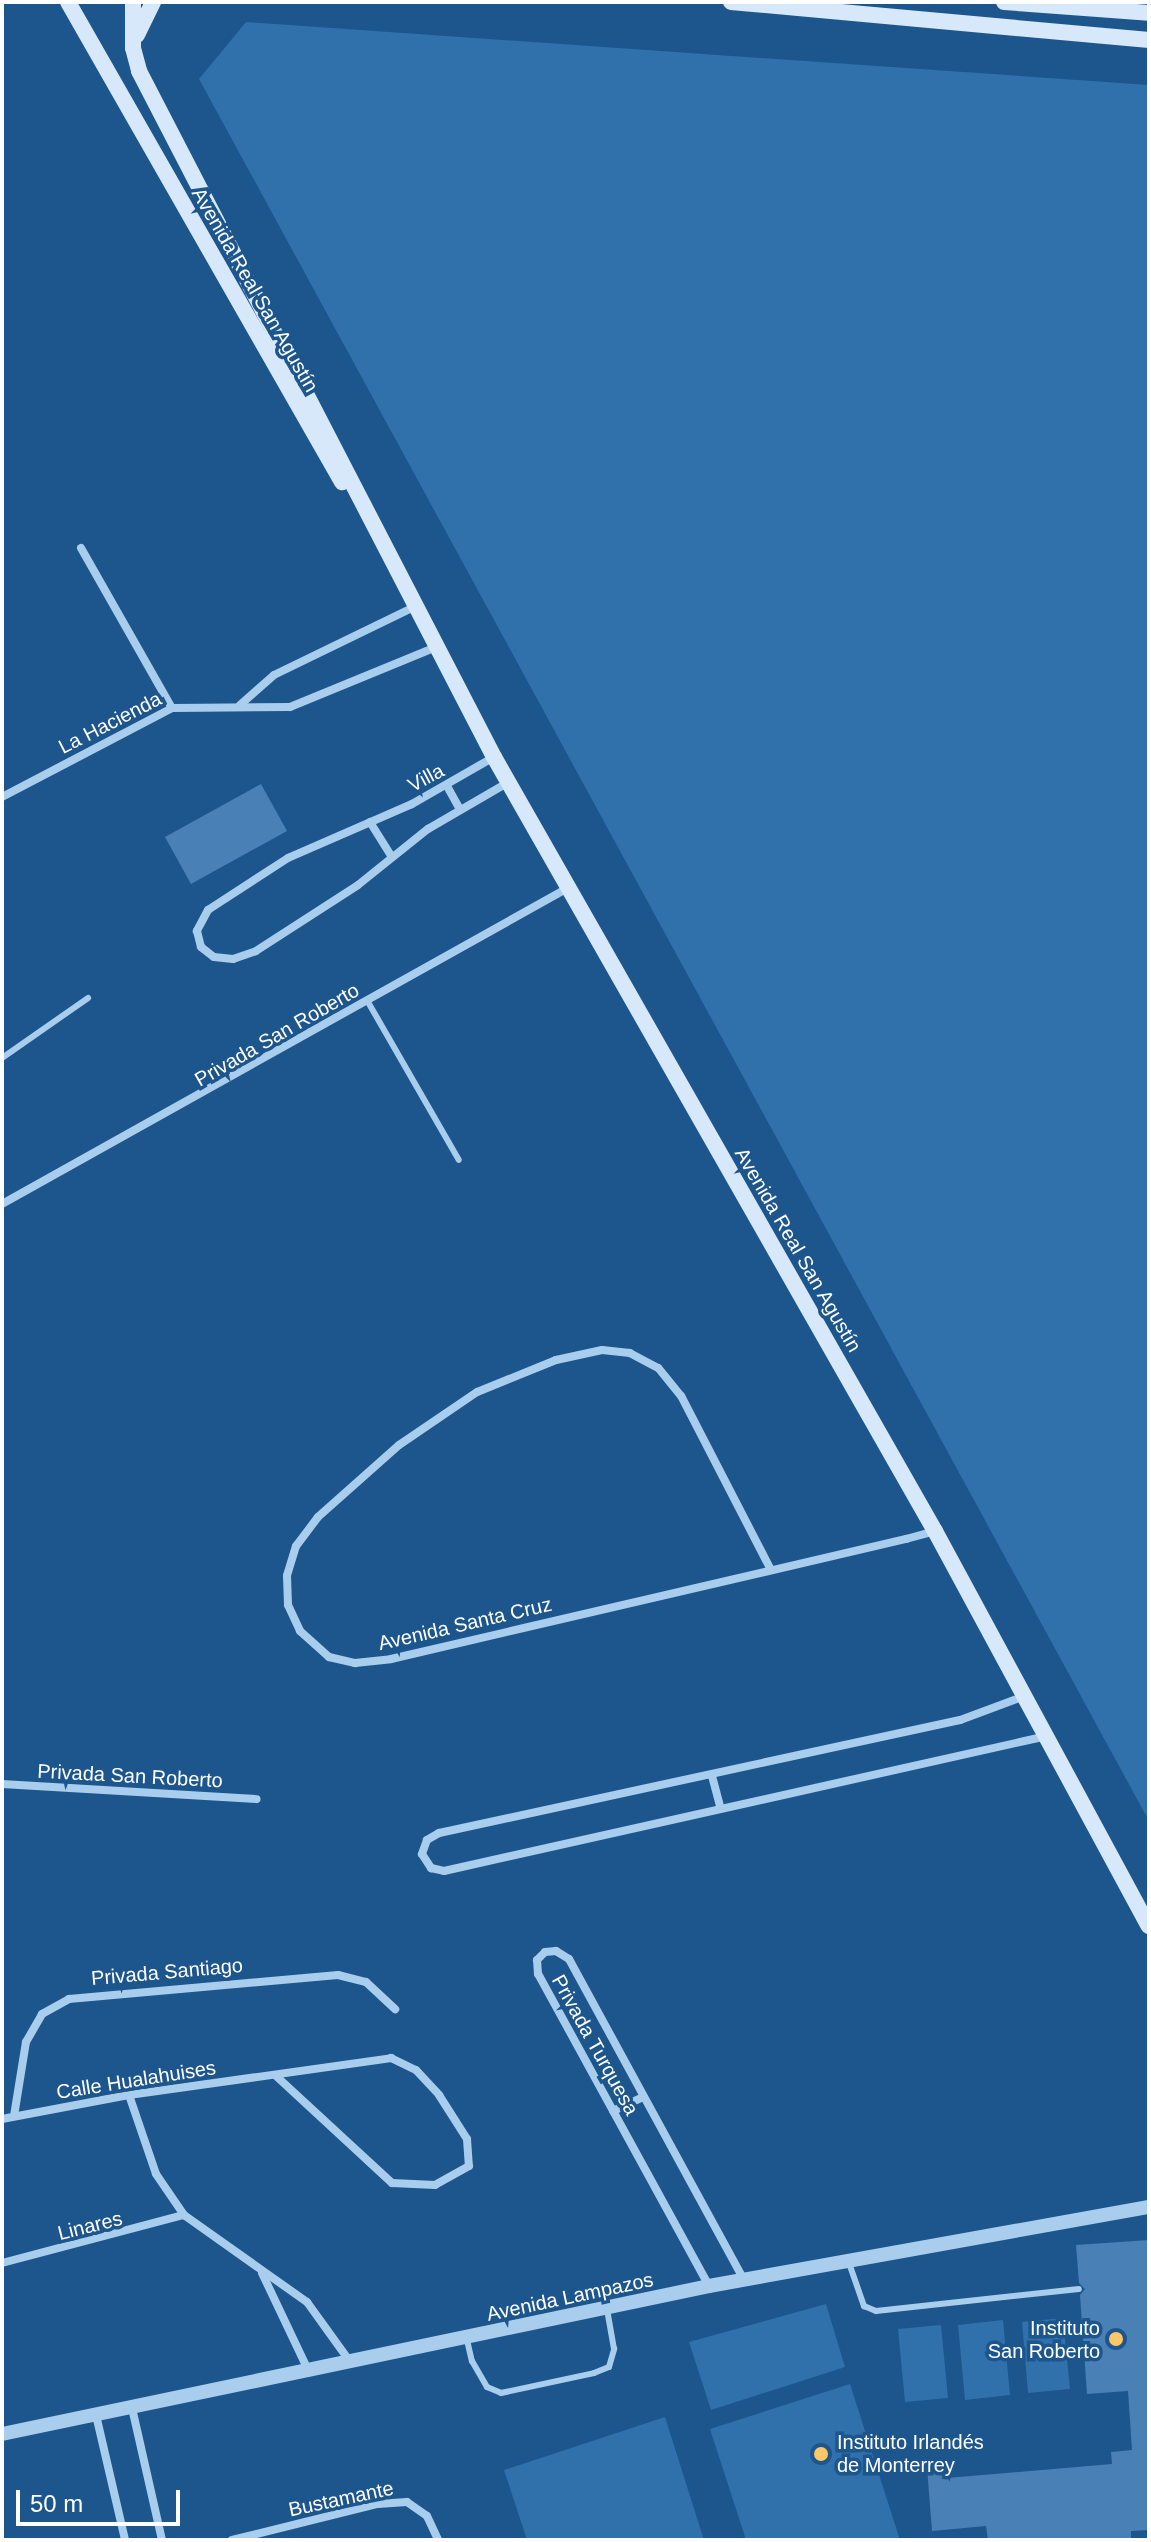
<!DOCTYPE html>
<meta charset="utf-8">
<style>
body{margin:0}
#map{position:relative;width:1151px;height:2542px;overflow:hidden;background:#1c568d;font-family:Helvetica,sans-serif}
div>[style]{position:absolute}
.green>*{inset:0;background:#3070ab}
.building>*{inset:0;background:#4981b7}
.service>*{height:6px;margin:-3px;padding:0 3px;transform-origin:3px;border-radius:3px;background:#a9cded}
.minor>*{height:8px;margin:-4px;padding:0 4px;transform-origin:4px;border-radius:4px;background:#a9cded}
.tertiary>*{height:14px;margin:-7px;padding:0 7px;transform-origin:7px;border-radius:7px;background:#a9cded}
.secondary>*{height:16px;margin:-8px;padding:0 8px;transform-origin:8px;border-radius:8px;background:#d6e8f9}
.dots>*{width:22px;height:22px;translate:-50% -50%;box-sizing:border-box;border:4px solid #1c568d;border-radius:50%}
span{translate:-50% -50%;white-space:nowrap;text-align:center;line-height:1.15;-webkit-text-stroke:7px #1c568d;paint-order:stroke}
.street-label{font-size:20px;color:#fff}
.poi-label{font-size:20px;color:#fff}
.right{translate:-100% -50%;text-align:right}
.left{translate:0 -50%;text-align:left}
.frame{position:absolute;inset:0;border:4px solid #fff;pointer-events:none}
.scale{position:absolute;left:16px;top:2490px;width:164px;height:36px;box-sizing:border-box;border:4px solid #fff;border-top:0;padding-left:10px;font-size:24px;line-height:28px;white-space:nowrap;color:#fff;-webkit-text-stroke:6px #1c568d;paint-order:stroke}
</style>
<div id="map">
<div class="green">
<i style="clip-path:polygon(246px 22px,1149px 85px,1149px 1821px,199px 79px)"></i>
<i style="clip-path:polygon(826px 2304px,845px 2367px,711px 2410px,689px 2342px)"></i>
<i style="clip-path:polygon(1063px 2318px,1070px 2389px,1028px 2393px,1022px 2322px)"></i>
<i style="clip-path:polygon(1003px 2320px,1010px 2395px,965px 2400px,958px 2325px)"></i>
<i style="clip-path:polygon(941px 2325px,948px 2398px,905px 2402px,898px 2329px)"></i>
<i style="clip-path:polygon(850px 2384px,900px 2540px,746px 2540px,710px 2429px)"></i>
<i style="clip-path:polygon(665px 2417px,704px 2540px,527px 2540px,504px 2470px)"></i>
</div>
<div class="building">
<i style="clip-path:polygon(261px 784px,287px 831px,191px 884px,165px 837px)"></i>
<i style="clip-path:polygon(1149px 2240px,1149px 2530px,1131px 2531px,1131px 2540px,988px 2540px,986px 2526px,932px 2531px,927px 2467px,946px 2465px,947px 2478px,1112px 2464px,1111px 2452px,1132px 2450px,1128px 2391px,1087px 2394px,1080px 2295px,1085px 2289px,1079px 2283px,1076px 2245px)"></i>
</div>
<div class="service">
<i style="left:368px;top:1002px;width:182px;rotate:60.1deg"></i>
<i style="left:2px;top:1058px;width:105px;rotate:-34.9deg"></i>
<i style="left:849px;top:2263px;width:46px;rotate:70.8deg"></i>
<i style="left:864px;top:2306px;width:13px;rotate:23deg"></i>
<i style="left:876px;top:2311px;width:204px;rotate:-6.2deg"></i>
<i style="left:467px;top:2340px;width:22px;rotate:77deg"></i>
<i style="left:472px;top:2361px;width:30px;rotate:60deg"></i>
<i style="left:487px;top:2387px;width:15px;rotate:23deg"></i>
<i style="left:501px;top:2393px;width:95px;rotate:-12.1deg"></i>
<i style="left:594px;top:2373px;width:16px;rotate:-22deg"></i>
<i style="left:609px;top:2367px;width:19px;rotate:-74deg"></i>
<i style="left:614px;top:2349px;width:40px;rotate:-100deg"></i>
</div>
<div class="minor">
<i style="left:81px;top:548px;width:184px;rotate:60.4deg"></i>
<i style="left:240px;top:705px;width:45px;rotate:-41.4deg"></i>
<i style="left:274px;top:675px;width:158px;rotate:-25.9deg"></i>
<i style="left:494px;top:757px;width:95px;rotate:150.2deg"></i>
<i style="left:412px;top:804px;width:135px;rotate:156.5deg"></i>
<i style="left:288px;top:858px;width:95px;rotate:147deg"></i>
<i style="left:208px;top:910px;width:24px;rotate:118deg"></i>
<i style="left:197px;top:931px;width:16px;rotate:76deg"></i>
<i style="left:201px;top:947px;width:16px;rotate:38deg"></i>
<i style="left:214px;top:957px;width:19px;rotate:6deg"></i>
<i style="left:233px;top:959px;width:24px;rotate:-19deg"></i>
<i style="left:256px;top:951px;width:121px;rotate:-32.9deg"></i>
<i style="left:358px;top:885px;width:90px;rotate:-38.7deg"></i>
<i style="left:428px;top:829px;width:91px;rotate:-30.2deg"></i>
<i style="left:447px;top:786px;width:26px;rotate:61deg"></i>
<i style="left:2px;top:797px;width:192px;rotate:-27.6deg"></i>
<i style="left:172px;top:708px;width:118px;rotate:-0.5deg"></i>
<i style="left:290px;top:707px;width:158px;rotate:-22.3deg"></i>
<i style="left:370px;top:822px;width:40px;rotate:58deg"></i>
<i style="left:2px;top:1204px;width:646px;rotate:-29.18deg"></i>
<i style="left:771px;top:1570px;width:196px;rotate:-117.3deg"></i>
<i style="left:681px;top:1396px;width:36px;rotate:-129deg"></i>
<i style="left:658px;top:1368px;width:32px;rotate:-152deg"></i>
<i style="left:630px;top:1353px;width:28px;rotate:-174deg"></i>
<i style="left:602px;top:1350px;width:47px;rotate:167.7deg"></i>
<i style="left:556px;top:1360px;width:85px;rotate:157.9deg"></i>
<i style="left:477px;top:1392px;width:94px;rotate:145.8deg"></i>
<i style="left:399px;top:1445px;width:108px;rotate:138.4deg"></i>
<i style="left:318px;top:1517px;width:36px;rotate:127deg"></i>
<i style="left:296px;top:1546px;width:31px;rotate:107deg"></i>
<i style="left:287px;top:1576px;width:29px;rotate:88deg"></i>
<i style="left:288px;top:1605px;width:29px;rotate:65deg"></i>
<i style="left:300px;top:1631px;width:39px;rotate:42deg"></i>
<i style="left:329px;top:1657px;width:27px;rotate:13deg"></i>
<i style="left:355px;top:1663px;width:36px;rotate:-6deg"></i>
<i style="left:391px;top:1659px;width:529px;rotate:-13.12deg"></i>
<i style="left:906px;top:1539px;width:30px;rotate:-15deg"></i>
<i style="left:1025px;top:1696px;width:69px;rotate:159.7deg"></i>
<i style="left:960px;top:1720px;width:533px;rotate:167.76deg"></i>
<i style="left:439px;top:1833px;width:14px;rotate:150deg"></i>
<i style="left:427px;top:1840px;width:15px;rotate:110deg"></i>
<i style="left:422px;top:1854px;width:17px;rotate:57deg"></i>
<i style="left:431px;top:1868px;width:13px;rotate:13deg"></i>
<i style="left:444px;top:1871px;width:618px;rotate:-12.62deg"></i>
<i style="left:712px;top:1776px;width:31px;rotate:75deg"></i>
<i style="left:2px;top:1784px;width:255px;rotate:3.4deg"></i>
<i style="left:129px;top:2095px;width:83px;rotate:71.1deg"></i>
<i style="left:156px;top:2174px;width:50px;rotate:55.7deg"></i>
<i style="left:184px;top:2215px;width:151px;rotate:35.3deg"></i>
<i style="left:307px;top:2302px;width:75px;rotate:54.2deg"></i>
<i style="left:613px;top:2111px;width:33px;rotate:-25deg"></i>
<i style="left:14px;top:2116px;width:75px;rotate:-80.8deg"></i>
<i style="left:26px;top:2042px;width:32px;rotate:-60deg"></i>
<i style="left:42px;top:2014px;width:31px;rotate:-29deg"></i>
<i style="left:69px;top:1999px;width:270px;rotate:-5.1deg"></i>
<i style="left:338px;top:1975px;width:29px;rotate:14deg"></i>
<i style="left:366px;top:1982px;width:40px;rotate:43deg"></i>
<i style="left:2px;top:2119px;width:129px;rotate:-10.7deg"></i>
<i style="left:129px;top:2095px;width:265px;rotate:-8deg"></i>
<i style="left:391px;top:2058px;width:28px;rotate:26deg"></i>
<i style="left:416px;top:2070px;width:34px;rotate:47deg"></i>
<i style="left:439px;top:2095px;width:52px;rotate:57.5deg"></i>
<i style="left:467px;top:2139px;width:27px;rotate:86deg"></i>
<i style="left:469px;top:2166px;width:39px;rotate:151deg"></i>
<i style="left:435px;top:2185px;width:43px;rotate:-177.3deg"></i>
<i style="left:392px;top:2183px;width:159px;rotate:-137.3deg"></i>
<i style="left:2px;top:2263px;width:188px;rotate:-14.8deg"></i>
<i style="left:262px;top:2273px;width:110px;rotate:64.6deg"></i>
<i style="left:709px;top:2286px;width:356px;rotate:-118.7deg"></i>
<i style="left:538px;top:1974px;width:14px;rotate:-94deg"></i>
<i style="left:537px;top:1960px;width:11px;rotate:-45deg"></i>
<i style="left:545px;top:1952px;width:11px;rotate:-5deg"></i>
<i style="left:556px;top:1951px;width:15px;rotate:32deg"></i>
<i style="left:569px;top:1959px;width:366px;rotate:61.4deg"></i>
<i style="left:132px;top:2408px;width:135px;rotate:77.2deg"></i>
<i style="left:96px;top:2415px;width:128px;rotate:76.9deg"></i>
<i style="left:232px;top:2540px;width:150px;rotate:-13.9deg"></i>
<i style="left:378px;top:2504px;width:29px;rotate:-4deg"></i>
<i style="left:407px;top:2502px;width:24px;rotate:35deg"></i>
<i style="left:427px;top:2516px;width:26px;rotate:65deg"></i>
</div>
<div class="tertiary">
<i style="left:2px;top:2434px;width:722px;rotate:-11.82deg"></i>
<i style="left:709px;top:2286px;width:447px;rotate:-10.2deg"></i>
</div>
<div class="secondary">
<i style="left:68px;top:2px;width:553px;rotate:60.28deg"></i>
<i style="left:133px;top:2px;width:46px;rotate:90deg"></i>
<i style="left:133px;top:48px;width:24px;rotate:75deg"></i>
<i style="left:139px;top:71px;width:772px;rotate:62.64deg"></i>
<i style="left:494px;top:757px;width:891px;rotate:60.33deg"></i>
<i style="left:935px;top:1531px;width:449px;rotate:61.6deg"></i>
<i style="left:731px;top:2px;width:420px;rotate:5.2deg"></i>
<i style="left:1004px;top:2px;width:145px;rotate:4.3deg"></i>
<i style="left:137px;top:35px;width:37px;rotate:-64deg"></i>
</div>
<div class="dots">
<i style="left:1116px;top:2339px;background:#fdc767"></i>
<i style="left:821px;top:2454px;background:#fdc767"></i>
</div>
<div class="street-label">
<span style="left:255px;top:290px;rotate:60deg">Avenida Real San Agustín</span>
<span style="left:110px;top:723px;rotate:-27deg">La Hacienda</span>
<span style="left:426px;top:778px;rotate:-28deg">Villa</span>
<span style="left:277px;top:1035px;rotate:-30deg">Privada San Roberto</span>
<span style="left:798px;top:1250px;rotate:60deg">Avenida Real San Agustín</span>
<span style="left:465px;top:1624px;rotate:-13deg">Avenida Santa Cruz</span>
<span style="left:130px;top:1776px;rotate:3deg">Privada San Roberto</span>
<span style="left:167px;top:1972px;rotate:-5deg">Privada Santiago</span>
<span style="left:595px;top:2045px;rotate:61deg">Privada Turquesa</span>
<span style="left:136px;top:2080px;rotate:-9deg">Calle Hualahuises</span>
<span style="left:90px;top:2226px;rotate:-14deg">Linares</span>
<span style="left:570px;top:2297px;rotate:-12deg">Avenida Lampazos</span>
<span style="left:341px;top:2499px;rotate:-12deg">Bustamante</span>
</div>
<div class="poi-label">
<span class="right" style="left:1100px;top:2340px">Instituto<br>San Roberto</span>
<span class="left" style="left:837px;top:2454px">Instituto Irlandés<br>de Monterrey</span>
</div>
<div class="frame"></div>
<div class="scale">50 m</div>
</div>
